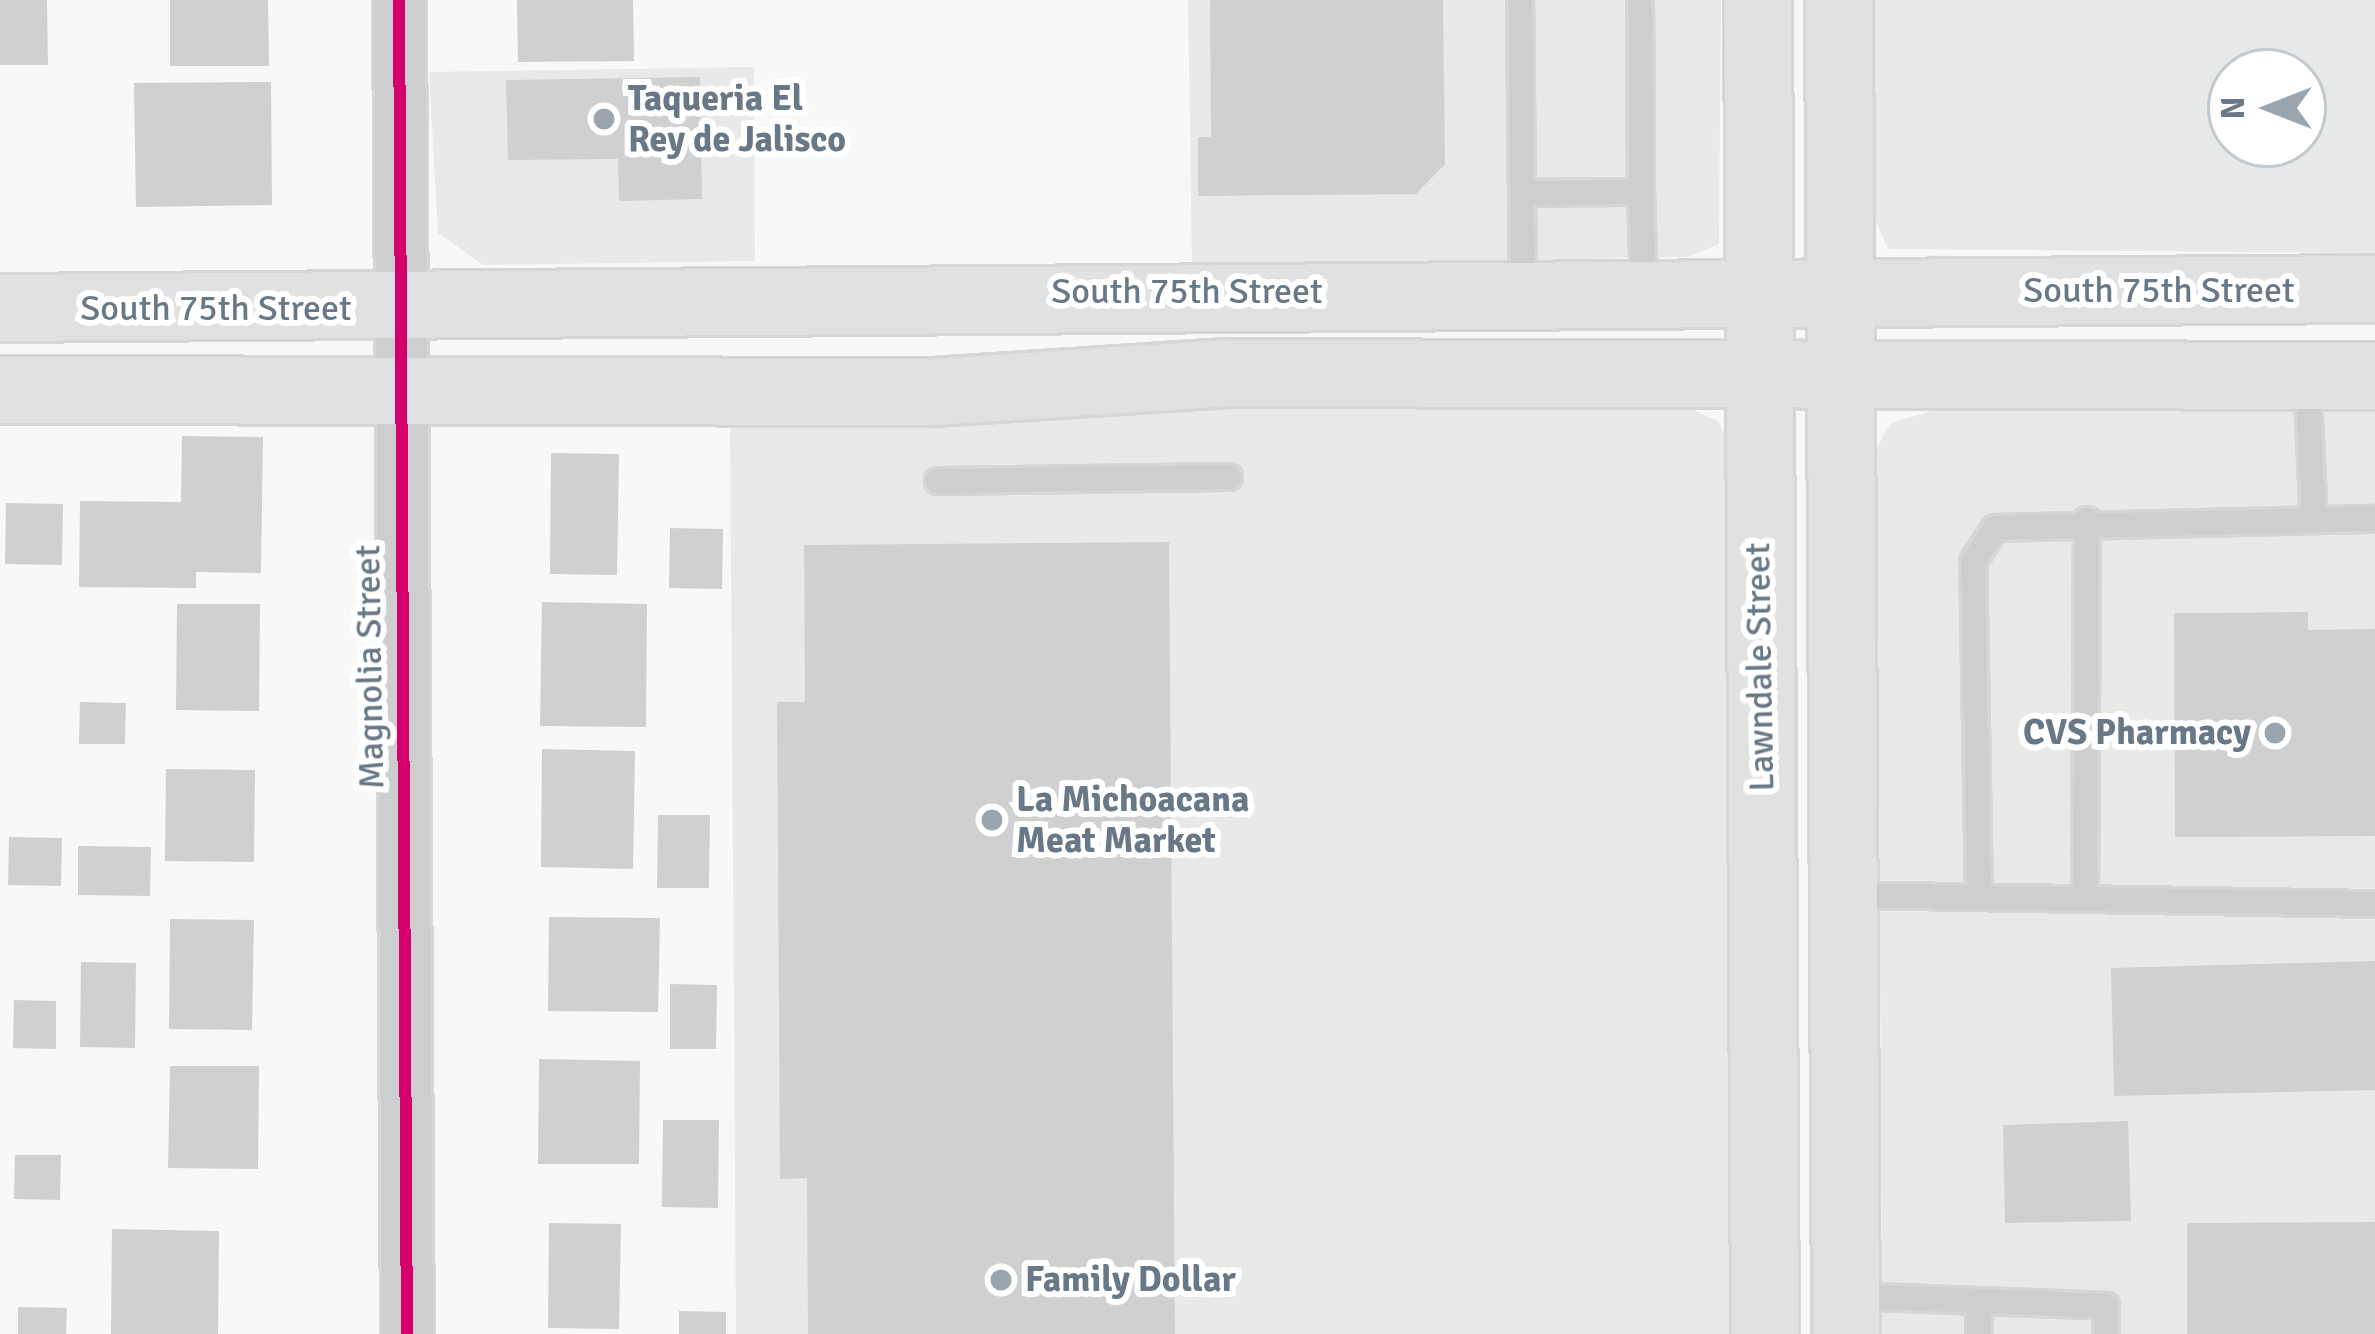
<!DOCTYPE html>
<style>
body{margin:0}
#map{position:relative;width:2375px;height:1334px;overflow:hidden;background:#f8f8f7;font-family:Signika,sans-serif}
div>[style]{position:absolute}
.built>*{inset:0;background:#e8eaea}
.building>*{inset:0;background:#cfd0d1}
.roads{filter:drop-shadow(3px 0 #d5d6d7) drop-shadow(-3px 0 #d5d6d7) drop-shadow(0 3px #d5d6d7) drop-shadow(0 -3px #d5d6d7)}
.lane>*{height:24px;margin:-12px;padding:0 12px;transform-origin:12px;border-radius:12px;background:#cdcecf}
.street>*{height:51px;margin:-25.5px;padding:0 25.5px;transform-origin:25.5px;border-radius:25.5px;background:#cdcecf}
.secondary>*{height:66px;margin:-33px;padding:0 33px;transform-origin:33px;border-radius:33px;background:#e0e1e2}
.cycleway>*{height:12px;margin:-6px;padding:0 6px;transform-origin:6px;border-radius:6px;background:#d6006c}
.dots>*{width:33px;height:33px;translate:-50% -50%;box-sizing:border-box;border:6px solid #fff;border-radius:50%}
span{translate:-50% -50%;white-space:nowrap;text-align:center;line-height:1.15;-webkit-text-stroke:12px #fff;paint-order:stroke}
.poi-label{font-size:36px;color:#697886;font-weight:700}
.left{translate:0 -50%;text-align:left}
.right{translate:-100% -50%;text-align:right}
.street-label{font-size:36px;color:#697886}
.north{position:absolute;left:2207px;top:48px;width:120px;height:120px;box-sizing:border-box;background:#fff;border:3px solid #c3c9cf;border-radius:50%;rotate:270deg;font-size:33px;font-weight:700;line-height:48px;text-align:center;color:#697886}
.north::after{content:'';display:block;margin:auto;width:42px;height:54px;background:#9ba5ae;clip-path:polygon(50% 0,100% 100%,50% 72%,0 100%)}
</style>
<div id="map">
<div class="built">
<i style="clip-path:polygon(1188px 0,1721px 0,1719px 244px,1688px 257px,1192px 267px)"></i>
<i style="clip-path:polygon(evenodd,1873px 0,2375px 0,2375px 253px,1888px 249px,1875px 219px,1873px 0,2231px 72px,2303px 72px,2303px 144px,2231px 144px,2231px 72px)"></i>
<i style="clip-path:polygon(754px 67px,755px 261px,483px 265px,438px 233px,429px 72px)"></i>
<i style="clip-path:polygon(2375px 404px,2375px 1334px,1882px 1334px,1877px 447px,1891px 423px,1939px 409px)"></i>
<i style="clip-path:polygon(1682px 405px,1718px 421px,1726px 437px,1732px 1334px,736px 1334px,730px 410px)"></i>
</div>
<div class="building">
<i style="clip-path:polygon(0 0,47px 0,48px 65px,0 65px)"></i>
<i style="clip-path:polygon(170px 0,268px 0,269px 66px,170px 66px)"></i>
<i style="clip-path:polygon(517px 0,633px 0,634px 61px,518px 62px)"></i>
<i style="clip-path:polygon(1210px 0,1443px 0,1445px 164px,1416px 194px,1198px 196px,1198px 137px,1211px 137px)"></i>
<i style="clip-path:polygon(700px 77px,702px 199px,619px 201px,618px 159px,508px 160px,506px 80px)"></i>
<i style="clip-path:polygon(271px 82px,272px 205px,136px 207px,134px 83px)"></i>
<i style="clip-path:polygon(182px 436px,263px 437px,261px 573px,196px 572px,196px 588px,79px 587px,80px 501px,181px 502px)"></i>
<i style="clip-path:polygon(551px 453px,619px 454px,617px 575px,550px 574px)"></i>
<i style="clip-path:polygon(6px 503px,63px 504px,62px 565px,5px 564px)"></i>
<i style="clip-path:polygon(670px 528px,723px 529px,722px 589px,669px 588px)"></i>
<i style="clip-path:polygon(1169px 542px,1175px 1334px,808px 1334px,807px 1178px,780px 1179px,777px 702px,805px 702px,804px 545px)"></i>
<i style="clip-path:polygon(542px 602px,647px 604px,646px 727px,540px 726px)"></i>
<i style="clip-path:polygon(177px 604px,260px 604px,259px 711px,176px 710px)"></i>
<i style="clip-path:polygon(2308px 612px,2308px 630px,2375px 629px,2375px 836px,2175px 837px,2174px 613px)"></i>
<i style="clip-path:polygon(80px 702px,126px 703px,125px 744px,79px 744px)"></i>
<i style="clip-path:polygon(542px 749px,635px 751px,633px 869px,541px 867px)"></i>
<i style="clip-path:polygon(166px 769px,255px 770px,254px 862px,165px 861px)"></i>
<i style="clip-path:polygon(658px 815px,710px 815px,709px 888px,657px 888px)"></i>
<i style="clip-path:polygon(9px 837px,62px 838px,61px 886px,8px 885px)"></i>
<i style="clip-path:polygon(78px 846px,151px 847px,150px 896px,78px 895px)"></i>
<i style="clip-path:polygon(549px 917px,660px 918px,658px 1012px,548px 1011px)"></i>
<i style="clip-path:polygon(170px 919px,254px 920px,252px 1030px,169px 1029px)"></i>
<i style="clip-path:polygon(2375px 961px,2375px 1090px,2114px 1096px,2111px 968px)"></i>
<i style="clip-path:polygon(81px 962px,136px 963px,135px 1048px,80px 1047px)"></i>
<i style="clip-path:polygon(670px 984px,717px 985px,716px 1049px,670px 1049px)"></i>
<i style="clip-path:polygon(14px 1000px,56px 1001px,56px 1049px,13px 1048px)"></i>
<i style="clip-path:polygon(539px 1059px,640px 1061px,639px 1164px,538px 1164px)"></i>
<i style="clip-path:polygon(170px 1066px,259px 1066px,258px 1169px,168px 1168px)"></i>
<i style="clip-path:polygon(663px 1120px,719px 1120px,718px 1208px,662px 1207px)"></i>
<i style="clip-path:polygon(2128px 1121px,2131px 1221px,2005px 1223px,2003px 1125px)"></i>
<i style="clip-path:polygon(15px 1155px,61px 1155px,60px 1200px,14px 1199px)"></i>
<i style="clip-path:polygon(2375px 1222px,2375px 1334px,2187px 1334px,2187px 1223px)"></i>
<i style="clip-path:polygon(549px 1223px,621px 1224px,619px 1329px,548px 1328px)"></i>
<i style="clip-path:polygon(112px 1229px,219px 1231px,218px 1334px,111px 1334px)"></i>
<i style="clip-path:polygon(18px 1307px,67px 1308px,66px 1334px,18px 1334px)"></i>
<i style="clip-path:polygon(679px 1311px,726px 1312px,726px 1334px,679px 1334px)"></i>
</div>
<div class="roads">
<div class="lane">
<i style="left:1520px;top:0;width:193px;rotate:89.4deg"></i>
<i style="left:1522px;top:193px;width:119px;rotate:-0.5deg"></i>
<i style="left:1641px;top:192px;width:192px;rotate:-90.3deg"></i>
<i style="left:1641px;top:192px;width:98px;rotate:88.2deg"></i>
<i style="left:1522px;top:193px;width:97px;rotate:89.4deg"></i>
<i style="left:2307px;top:379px;width:141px;rotate:87.2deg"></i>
<i style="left:938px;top:481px;width:291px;rotate:-0.8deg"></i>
<i style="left:1843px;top:895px;width:532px;rotate:0.97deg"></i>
<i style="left:1979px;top:897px;width:335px;rotate:-91deg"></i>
<i style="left:1973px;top:562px;width:40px;rotate:-57.1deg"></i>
<i style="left:1995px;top:528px;width:380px;rotate:-1.4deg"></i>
<i style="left:2085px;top:899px;width:379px;rotate:-89.7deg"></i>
<i style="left:1849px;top:1296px;width:257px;rotate:2.2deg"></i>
<i style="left:2106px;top:1306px;width:28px;rotate:90deg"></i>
<i style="left:1979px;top:1308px;width:26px;rotate:90deg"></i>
</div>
<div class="street">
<i style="left:399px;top:0;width:1334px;rotate:89.66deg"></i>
</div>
<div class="secondary">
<i style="left:1758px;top:0;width:1334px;rotate:89.7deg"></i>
<i style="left:1839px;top:0;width:1334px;rotate:89.7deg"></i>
<i style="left:0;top:308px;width:2375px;rotate:-0.46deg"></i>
<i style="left:0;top:390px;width:934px;rotate:0.12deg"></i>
<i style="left:934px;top:392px;width:293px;rotate:-3.7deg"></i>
<i style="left:1226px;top:373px;width:1149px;rotate:0.15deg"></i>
</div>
</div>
<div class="cycleway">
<i style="left:399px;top:0;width:1334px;rotate:89.66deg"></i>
</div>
<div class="dots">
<i style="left:604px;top:119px;background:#9ba5ae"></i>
<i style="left:2275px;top:733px;background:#9ba5ae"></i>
<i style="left:992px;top:820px;background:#9ba5ae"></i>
<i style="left:1001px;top:1280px;background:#9ba5ae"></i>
</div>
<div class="poi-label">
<span class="left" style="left:628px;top:119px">Taqueria El<br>Rey de Jalisco</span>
<span class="right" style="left:2251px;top:733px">CVS Pharmacy</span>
<span class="left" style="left:1016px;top:820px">La Michoacana<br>Meat Market</span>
<span class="left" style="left:1025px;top:1280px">Family Dollar</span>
</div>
<div class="street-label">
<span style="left:2159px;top:291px">South 75th Street</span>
<span style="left:1187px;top:292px">South 75th Street</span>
<span style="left:216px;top:309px">South 75th Street</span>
<span style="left:370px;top:667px;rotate:-91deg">Magnolia Street</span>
<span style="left:1760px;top:667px;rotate:-91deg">Lawndale Street</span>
</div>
<div class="north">N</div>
</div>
